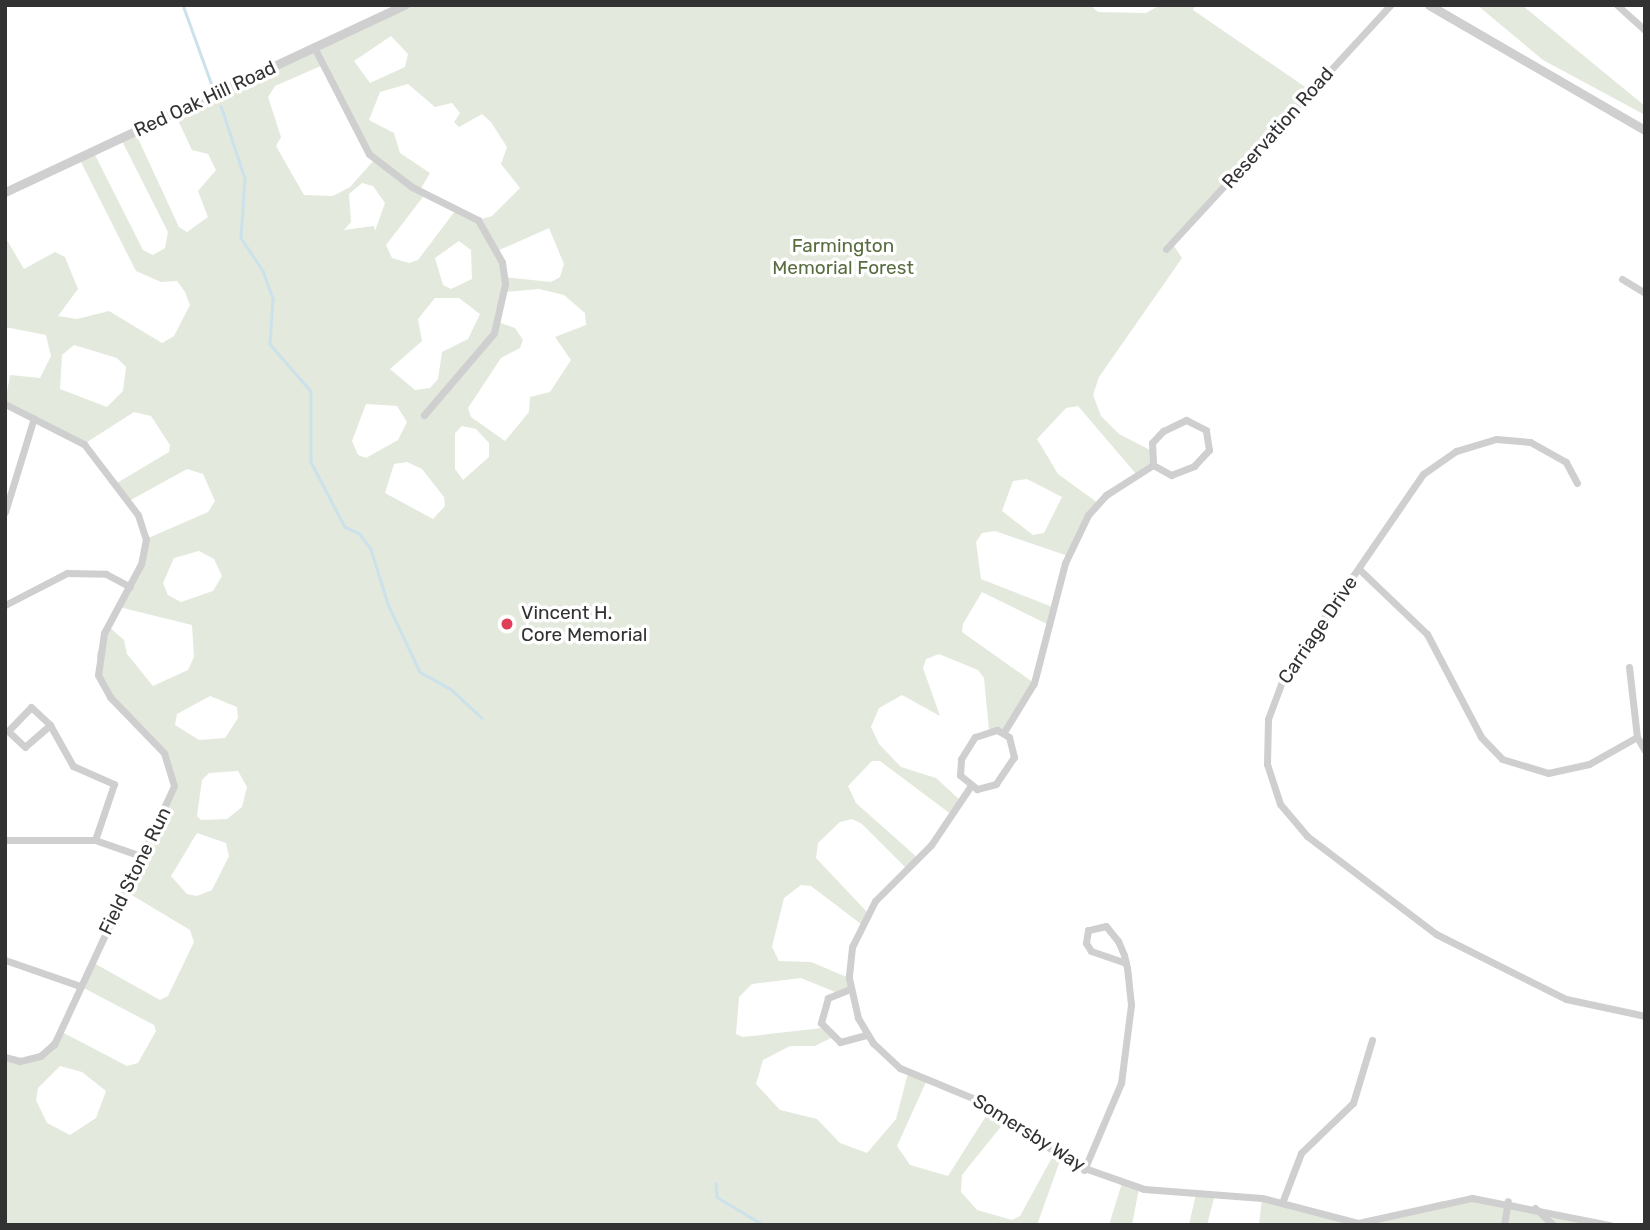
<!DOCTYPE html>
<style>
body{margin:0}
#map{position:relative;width:1650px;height:1230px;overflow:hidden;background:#fff;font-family:Rubik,sans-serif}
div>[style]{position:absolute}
.green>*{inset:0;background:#e3e9dc}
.stream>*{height:2.5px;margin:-1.25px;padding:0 1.25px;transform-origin:1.25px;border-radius:1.25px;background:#cce2eb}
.minor>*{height:7px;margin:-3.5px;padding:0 3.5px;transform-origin:3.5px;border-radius:3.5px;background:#cfcfcf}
.tertiary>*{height:9px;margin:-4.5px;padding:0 4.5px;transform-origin:4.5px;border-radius:4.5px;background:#cfcfcf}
.dots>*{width:19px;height:19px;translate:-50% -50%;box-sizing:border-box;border:4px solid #fff;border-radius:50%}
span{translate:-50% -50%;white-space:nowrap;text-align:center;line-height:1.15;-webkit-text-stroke:7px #fff;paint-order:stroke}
.street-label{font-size:19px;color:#323232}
.park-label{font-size:19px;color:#596d40}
.poi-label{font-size:19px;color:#323232}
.left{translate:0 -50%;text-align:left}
.frame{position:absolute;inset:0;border:7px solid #323232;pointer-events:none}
</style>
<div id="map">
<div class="green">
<i style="clip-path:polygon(evenodd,405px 5px,1090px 5px,1098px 12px,1146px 13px,1160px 5px,1195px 5px,1193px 10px,1311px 91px,1172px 243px,1182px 258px,1099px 377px,1093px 395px,1101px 416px,1119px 434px,1150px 450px,1153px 465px,1137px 475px,1078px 406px,1066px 408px,1037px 439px,1058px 474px,1098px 503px,1068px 556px,995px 531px,982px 533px,976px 542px,981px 579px,1055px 608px,1051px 626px,982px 592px,963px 624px,962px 632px,1034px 683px,1004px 732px,989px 730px,984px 678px,978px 670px,939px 654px,926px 659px,923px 668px,940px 716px,902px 695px,879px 708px,871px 727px,879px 744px,901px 767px,936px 778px,961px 801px,952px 815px,880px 761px,872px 761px,848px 786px,856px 803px,919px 859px,908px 870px,862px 824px,852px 819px,840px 822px,818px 843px,816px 858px,867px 912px,861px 924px,811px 886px,801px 885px,784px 898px,772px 947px,779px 961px,811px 962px,849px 978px,850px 989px,835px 992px,801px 978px,752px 984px,739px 997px,736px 1034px,743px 1037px,823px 1028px,831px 1038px,815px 1046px,790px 1046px,763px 1060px,756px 1084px,780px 1110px,817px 1119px,840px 1143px,867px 1153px,896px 1119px,908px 1073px,927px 1080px,897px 1146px,910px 1165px,948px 1176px,991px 1108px,1007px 1119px,962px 1175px,961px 1192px,977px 1210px,1012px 1220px,1020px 1216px,1054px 1154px,1061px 1158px,1037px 1225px,5px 1225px,5px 1057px,20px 1061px,40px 1056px,60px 1031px,127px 1066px,138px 1063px,156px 1031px,154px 1025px,80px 986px,92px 962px,160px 1000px,168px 996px,194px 942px,190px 930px,125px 891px,174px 786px,173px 768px,110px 697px,98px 675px,97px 654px,108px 626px,124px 640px,127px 654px,153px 686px,188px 670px,194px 657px,192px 625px,119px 607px,141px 564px,146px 539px,208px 512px,215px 501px,203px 474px,187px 469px,129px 501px,117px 483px,169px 452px,170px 445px,151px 416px,134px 412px,84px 444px,5px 404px,10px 375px,40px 378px,51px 356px,46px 335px,5px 327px,5px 237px,24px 269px,55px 252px,65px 257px,78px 289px,58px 316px,77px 319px,109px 311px,162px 343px,174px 336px,190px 305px,185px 292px,177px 281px,161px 282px,136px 271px,79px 158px,93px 151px,143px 250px,153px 255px,165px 248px,168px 232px,121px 139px,135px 132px,179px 227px,187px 232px,208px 217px,198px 191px,216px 170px,208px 154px,192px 150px,175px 114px,405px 5px,391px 36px,408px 54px,405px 67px,370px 83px,354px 61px,391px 36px,405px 5px,323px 65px,375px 159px,350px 187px,333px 196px,304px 195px,276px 146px,281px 137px,268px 97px,275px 86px,323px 65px,405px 5px,408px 84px,435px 107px,452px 103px,460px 113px,454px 122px,459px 127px,482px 114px,491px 122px,507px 147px,501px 164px,520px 188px,492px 216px,478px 220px,458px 207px,418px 260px,409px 263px,392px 258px,386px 245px,426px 193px,420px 190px,430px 173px,400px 153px,394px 133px,369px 120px,380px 92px,408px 84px,405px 5px,362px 183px,373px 186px,385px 203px,375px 231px,374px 226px,344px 230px,351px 222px,349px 194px,362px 183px,405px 5px,549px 228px,564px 264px,560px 277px,551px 282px,504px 277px,497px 251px,549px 228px,405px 5px,459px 241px,471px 250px,472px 279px,451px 289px,443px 285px,435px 258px,459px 241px,405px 5px,539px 289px,564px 295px,585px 313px,586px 325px,555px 337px,571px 360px,550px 392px,530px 397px,529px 412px,505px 441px,471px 417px,468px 408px,501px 358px,520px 348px,523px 340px,515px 328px,498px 322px,505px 292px,539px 289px,405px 5px,435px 298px,459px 298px,480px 314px,468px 339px,442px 352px,438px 379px,430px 388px,415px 390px,390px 369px,422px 341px,418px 319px,435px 298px,405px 5px,74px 345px,117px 358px,126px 367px,123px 391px,107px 407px,60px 389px,62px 355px,74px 345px,405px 5px,366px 404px,397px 406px,407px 422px,398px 440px,366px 458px,358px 455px,352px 441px,366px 404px,405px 5px,462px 426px,476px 429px,489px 443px,489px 457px,463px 480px,455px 469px,455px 433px,462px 426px,405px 5px,407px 462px,422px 469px,444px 497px,445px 506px,433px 519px,385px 493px,394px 464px,407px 462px,405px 5px,1027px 479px,1062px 497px,1044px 533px,1033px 535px,1002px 511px,1013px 481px,1027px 479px,405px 5px,199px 551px,214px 559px,222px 576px,213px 591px,181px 602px,168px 595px,163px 583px,174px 558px,199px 551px,405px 5px,210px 696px,237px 707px,238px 718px,225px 738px,199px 740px,175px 725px,177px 714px,210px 696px,405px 5px,238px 771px,247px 787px,242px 807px,227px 819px,201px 820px,197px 816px,202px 780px,209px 773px,238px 771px,405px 5px,197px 833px,226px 843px,229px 856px,212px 890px,197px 896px,187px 894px,171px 876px,197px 833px,405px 5px,60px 1066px,82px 1072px,106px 1091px,96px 1118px,70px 1135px,47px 1123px,36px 1100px,38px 1088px,60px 1066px)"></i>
<i style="clip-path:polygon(1477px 5px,1522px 5px,1645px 106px,1645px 115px,1543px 60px)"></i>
<i style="clip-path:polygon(1122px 1183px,1139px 1188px,1132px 1225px,1109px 1225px)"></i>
<i style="clip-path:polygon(1196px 1194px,1215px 1194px,1207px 1225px,1189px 1225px)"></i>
<i style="clip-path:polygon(1262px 1198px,1358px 1223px,1443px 1201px,1508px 1201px,1610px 1225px,1259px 1225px)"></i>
</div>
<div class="stream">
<i style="left:183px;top:5px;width:85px;rotate:70.1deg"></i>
<i style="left:221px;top:106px;width:76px;rotate:71.6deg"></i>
<i style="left:245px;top:178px;width:60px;rotate:93.8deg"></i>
<i style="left:241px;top:238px;width:40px;rotate:56deg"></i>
<i style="left:263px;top:271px;width:30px;rotate:70deg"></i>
<i style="left:273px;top:299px;width:45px;rotate:93.8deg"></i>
<i style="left:270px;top:344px;width:62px;rotate:48.9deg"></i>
<i style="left:311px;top:391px;width:71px;rotate:90deg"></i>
<i style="left:311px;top:462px;width:73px;rotate:62.4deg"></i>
<i style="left:345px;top:527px;width:15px;rotate:23deg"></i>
<i style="left:359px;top:533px;width:20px;rotate:53deg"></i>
<i style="left:371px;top:549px;width:58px;rotate:72.8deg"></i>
<i style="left:388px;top:604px;width:75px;rotate:64.8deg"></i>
<i style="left:420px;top:672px;width:35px;rotate:29deg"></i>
<i style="left:451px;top:689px;width:42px;rotate:43.1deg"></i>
<i style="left:716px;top:1183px;width:14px;rotate:86deg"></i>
<i style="left:717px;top:1197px;width:55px;rotate:30.8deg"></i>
</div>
<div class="minor">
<i style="left:1617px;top:5px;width:38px;rotate:42deg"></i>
<i style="left:315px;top:49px;width:118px;rotate:62.8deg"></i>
<i style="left:369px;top:154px;width:54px;rotate:37.5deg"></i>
<i style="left:412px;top:187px;width:74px;rotate:26.6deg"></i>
<i style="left:478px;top:220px;width:48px;rotate:60.3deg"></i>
<i style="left:502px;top:262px;width:22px;rotate:82deg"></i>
<i style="left:505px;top:284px;width:50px;rotate:102.7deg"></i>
<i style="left:494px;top:333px;width:108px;rotate:130.5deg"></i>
<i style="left:1166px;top:249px;width:331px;rotate:-47.4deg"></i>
<i style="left:1622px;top:279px;width:27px;rotate:31deg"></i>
<i style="left:5px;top:404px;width:89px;rotate:26.9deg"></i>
<i style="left:84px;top:444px;width:89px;rotate:52.7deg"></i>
<i style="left:138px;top:515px;width:25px;rotate:72deg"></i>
<i style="left:146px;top:539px;width:25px;rotate:101deg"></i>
<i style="left:141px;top:564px;width:78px;rotate:118.2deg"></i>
<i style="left:104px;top:633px;width:42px;rotate:98.1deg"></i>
<i style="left:98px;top:675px;width:25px;rotate:61deg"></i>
<i style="left:110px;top:697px;width:78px;rotate:46deg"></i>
<i style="left:164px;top:753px;width:34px;rotate:73deg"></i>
<i style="left:174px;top:786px;width:285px;rotate:114.9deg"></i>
<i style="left:54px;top:1044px;width:18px;rotate:139deg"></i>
<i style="left:40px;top:1056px;width:21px;rotate:166deg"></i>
<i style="left:20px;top:1061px;width:16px;rotate:-165deg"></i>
<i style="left:1577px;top:483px;width:24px;rotate:-118deg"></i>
<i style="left:1566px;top:462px;width:41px;rotate:-150.9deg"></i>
<i style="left:1530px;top:442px;width:34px;rotate:-175deg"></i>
<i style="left:1496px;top:439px;width:42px;rotate:163.3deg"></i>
<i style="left:1456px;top:451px;width:40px;rotate:145.1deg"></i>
<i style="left:1423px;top:474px;width:245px;rotate:124.5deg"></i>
<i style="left:1284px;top:676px;width:46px;rotate:110.4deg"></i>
<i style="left:1268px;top:719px;width:45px;rotate:91.3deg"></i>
<i style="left:1267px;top:764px;width:42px;rotate:72deg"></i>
<i style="left:1280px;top:804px;width:42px;rotate:49.8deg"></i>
<i style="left:1307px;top:836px;width:162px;rotate:37.2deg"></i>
<i style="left:1436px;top:934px;width:145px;rotate:26.6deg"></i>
<i style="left:1566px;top:999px;width:81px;rotate:12.1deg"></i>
<i style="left:5px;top:512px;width:98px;rotate:-72.9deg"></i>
<i style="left:1359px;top:569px;width:94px;rotate:43.7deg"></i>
<i style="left:1427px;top:634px;width:116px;rotate:62.3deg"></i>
<i style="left:1481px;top:737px;width:30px;rotate:46deg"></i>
<i style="left:1502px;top:759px;width:48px;rotate:16.9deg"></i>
<i style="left:1548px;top:773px;width:42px;rotate:-12.4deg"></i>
<i style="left:1589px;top:764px;width:55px;rotate:-29.4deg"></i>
<i style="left:5px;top:605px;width:70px;rotate:-27.3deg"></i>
<i style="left:67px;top:573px;width:39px;rotate:1deg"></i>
<i style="left:106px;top:574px;width:27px;rotate:28deg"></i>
<i style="left:1629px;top:667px;width:70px;rotate:83.5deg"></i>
<i style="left:1637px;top:737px;width:16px;rotate:60deg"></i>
<i style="left:50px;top:725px;width:33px;rotate:139deg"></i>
<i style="left:25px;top:747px;width:23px;rotate:-137deg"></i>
<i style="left:8px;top:731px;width:33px;rotate:-46deg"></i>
<i style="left:31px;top:707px;width:26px;rotate:43deg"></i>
<i style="left:50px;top:725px;width:47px;rotate:60.7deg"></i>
<i style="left:73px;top:766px;width:45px;rotate:23.7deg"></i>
<i style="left:114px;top:784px;width:59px;rotate:108.7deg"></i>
<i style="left:997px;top:730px;width:14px;rotate:30deg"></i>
<i style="left:1009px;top:737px;width:21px;rotate:76deg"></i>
<i style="left:1014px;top:757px;width:32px;rotate:124deg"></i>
<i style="left:996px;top:784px;width:20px;rotate:165deg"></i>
<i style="left:977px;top:789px;width:22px;rotate:-141deg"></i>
<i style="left:960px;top:775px;width:16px;rotate:-86deg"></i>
<i style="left:961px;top:759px;width:26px;rotate:-58deg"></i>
<i style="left:975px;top:737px;width:23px;rotate:-18deg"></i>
<i style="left:1004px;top:732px;width:57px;rotate:-58.5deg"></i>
<i style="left:1034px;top:683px;width:124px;rotate:-75.5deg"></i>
<i style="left:1065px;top:563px;width:53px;rotate:-64.4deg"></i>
<i style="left:1088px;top:515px;width:27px;rotate:-48deg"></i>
<i style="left:1106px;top:495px;width:56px;rotate:-32.6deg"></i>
<i style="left:1153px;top:465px;width:21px;rotate:29deg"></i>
<i style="left:1171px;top:475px;width:25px;rotate:-21deg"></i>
<i style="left:1194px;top:466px;width:22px;rotate:-47deg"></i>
<i style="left:1209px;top:450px;width:20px;rotate:-99deg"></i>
<i style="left:1206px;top:430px;width:22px;rotate:-153deg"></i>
<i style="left:1186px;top:420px;width:25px;rotate:154deg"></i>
<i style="left:1163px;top:431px;width:16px;rotate:133deg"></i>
<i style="left:1152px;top:443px;width:22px;rotate:87deg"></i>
<i style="left:970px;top:787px;width:70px;rotate:123.9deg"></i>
<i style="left:931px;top:845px;width:79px;rotate:135deg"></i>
<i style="left:875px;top:901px;width:51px;rotate:116.6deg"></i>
<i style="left:852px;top:947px;width:31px;rotate:96deg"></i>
<i style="left:849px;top:978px;width:41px;rotate:77.3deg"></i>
<i style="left:858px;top:1018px;width:29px;rotate:59deg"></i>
<i style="left:873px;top:1043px;width:37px;rotate:43deg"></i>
<i style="left:900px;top:1068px;width:89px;rotate:22.5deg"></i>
<i style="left:982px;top:1102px;width:110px;rotate:34.3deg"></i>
<i style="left:1073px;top:1164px;width:75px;rotate:19.4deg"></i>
<i style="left:1144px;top:1189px;width:118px;rotate:4.4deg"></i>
<i style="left:1262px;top:1198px;width:99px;rotate:14.6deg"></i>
<i style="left:1358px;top:1223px;width:117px;rotate:-12.4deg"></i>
<i style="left:1472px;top:1198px;width:141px;rotate:11.1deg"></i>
<i style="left:5px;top:840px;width:90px"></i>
<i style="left:95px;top:840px;width:49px;rotate:19.2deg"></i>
<i style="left:5px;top:960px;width:79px;rotate:19.1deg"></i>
<i style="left:850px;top:989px;width:24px;rotate:158deg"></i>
<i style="left:828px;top:998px;width:26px;rotate:106deg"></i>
<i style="left:821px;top:1023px;width:27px;rotate:45deg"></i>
<i style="left:840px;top:1042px;width:28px;rotate:-15deg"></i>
<i style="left:1084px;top:1170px;width:95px;rotate:-67deg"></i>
<i style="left:1121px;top:1083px;width:79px;rotate:-82.7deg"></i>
<i style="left:1131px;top:1005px;width:29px;rotate:-96deg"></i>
<i style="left:1128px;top:976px;width:8px;rotate:-97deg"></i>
<i style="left:1127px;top:968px;width:13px;rotate:-103deg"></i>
<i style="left:1124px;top:955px;width:15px;rotate:-113deg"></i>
<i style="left:1118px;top:941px;width:19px;rotate:-129deg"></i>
<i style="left:1106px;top:926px;width:18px;rotate:167deg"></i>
<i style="left:1088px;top:930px;width:13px;rotate:99deg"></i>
<i style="left:1086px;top:943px;width:9px;rotate:58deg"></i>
<i style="left:1091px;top:951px;width:37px;rotate:19deg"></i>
<i style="left:1282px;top:1203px;width:53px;rotate:-69.2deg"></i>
<i style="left:1301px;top:1153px;width:72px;rotate:-43.9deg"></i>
<i style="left:1353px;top:1103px;width:66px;rotate:-73.2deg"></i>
<i style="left:1535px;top:1208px;width:25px;rotate:43deg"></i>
<i style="left:1504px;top:1225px;width:24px;rotate:-81deg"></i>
</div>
<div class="tertiary">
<i style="left:1429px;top:5px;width:250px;rotate:30.1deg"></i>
<i style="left:5px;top:192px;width:442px;rotate:-25.1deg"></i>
</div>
<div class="dots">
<i style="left:507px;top:624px;background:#e03e58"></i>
</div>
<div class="street-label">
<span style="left:205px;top:99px;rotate:-25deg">Red Oak Hill Road</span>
<span style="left:1278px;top:128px;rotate:-48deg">Reservation Road</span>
<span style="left:1318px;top:630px;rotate:-56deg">Carriage Drive</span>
<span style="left:135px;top:871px;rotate:-64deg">Field Stone Run</span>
<span style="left:1029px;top:1133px;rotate:32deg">Somersby Way</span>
</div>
<div class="park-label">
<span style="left:843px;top:257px">Farmington<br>Memorial Forest</span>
</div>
<div class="poi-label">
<span class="left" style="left:521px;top:624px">Vincent H.<br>Core Memorial</span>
</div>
<div class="frame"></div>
</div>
